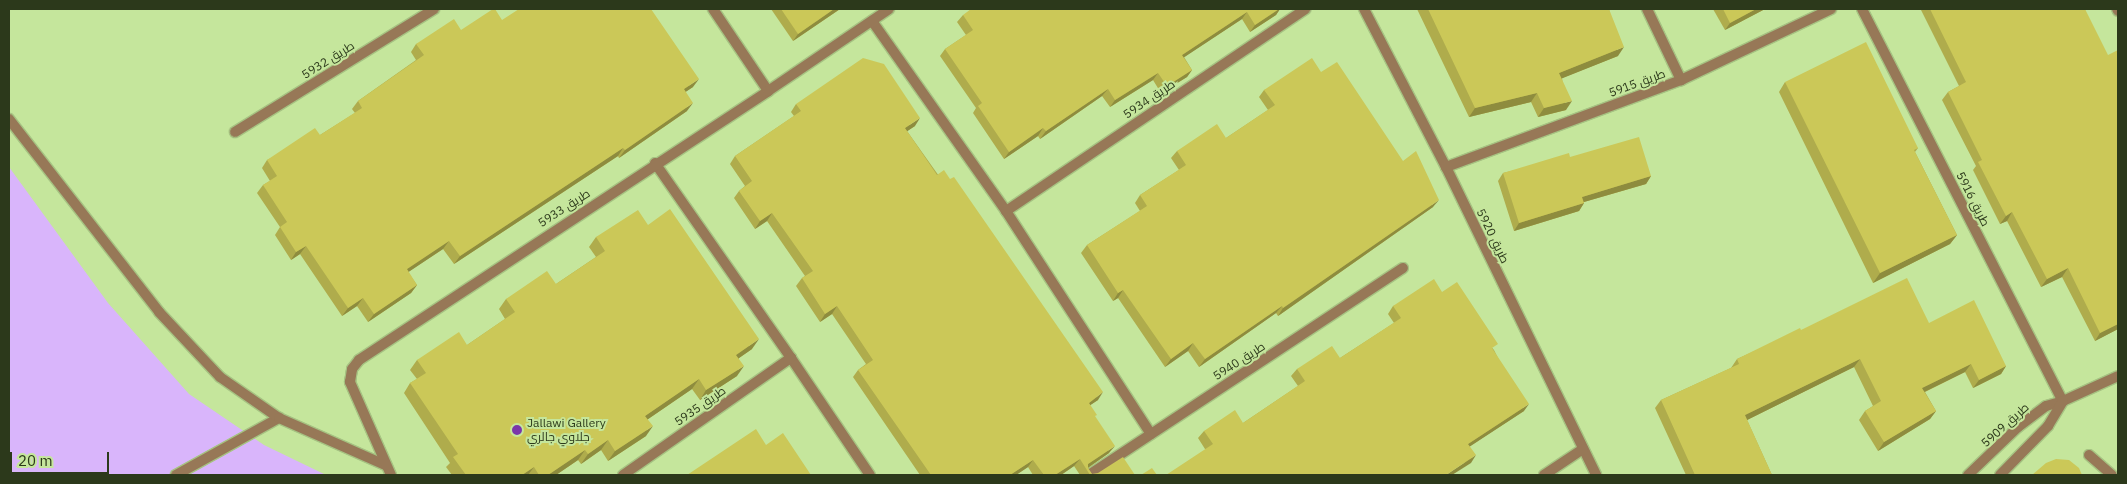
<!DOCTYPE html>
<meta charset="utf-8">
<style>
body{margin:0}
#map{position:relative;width:2127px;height:484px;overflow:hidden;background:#c5e69c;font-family:"IBM Plex Sans",Cairo,sans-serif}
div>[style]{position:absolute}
.green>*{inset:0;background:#d9b5fb}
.roads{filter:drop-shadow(1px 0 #a6c382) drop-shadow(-1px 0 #a6c382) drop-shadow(0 1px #a6c382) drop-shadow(0 -1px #a6c382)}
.service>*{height:10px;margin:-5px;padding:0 5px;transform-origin:5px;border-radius:5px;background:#977857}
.minor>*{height:10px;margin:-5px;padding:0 5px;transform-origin:5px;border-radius:5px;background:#977857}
.wall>*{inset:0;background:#afac4c}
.shaded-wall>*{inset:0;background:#8e8c3e}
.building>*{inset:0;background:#cbc858}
.dots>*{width:14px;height:14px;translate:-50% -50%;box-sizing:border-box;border:2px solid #c5e69c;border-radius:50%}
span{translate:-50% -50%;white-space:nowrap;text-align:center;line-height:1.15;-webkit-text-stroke:4px #c5e69c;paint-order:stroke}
.street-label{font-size:12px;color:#2c391b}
.poi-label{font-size:12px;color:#2c391b}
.left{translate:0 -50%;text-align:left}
.frame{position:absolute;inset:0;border:10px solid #2c391b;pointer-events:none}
.scale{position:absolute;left:10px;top:452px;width:99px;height:22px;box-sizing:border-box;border:2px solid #2c391b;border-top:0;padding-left:6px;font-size:15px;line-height:18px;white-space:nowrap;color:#2c391b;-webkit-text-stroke:4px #c5e69c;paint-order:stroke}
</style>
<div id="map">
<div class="green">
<div style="clip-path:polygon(9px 167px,108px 303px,189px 394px,264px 445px,326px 475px,9px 475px)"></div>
</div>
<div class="roads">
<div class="service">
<div style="left:2089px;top:455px;width:30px;rotate:41deg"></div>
<div style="left:176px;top:475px;width:118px;rotate:-29deg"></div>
</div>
<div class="minor">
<div style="left:713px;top:9px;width:99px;rotate:56.1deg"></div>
<div style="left:1364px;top:9px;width:178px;rotate:62.6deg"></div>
<div style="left:1446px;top:167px;width:343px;rotate:64deg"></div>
<div style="left:1647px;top:9px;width:79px;rotate:64.4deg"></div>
<div style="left:1862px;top:9px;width:441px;rotate:62.9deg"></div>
<div style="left:2117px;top:9px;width:2px;rotate:63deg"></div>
<div style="left:872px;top:21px;width:232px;rotate:54.8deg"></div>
<div style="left:1006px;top:211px;width:266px;rotate:57deg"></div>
<div style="left:9px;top:119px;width:244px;rotate:52.1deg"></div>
<div style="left:159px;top:312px;width:89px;rotate:46.8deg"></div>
<div style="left:220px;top:377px;width:72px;rotate:34.8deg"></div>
<div style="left:279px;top:418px;width:116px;rotate:23.9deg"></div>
<div style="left:235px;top:132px;width:234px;rotate:-31.7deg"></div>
<div style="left:655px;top:163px;width:238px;rotate:55.1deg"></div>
<div style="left:791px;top:358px;width:141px;rotate:56deg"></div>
<div style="left:1446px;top:167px;width:251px;rotate:-20.3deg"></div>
<div style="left:1681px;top:80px;width:166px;rotate:-25.3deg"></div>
<div style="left:1006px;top:211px;width:361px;rotate:-34deg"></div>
<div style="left:391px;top:475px;width:102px;rotate:-113.8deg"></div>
<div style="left:350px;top:382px;width:13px;rotate:-81deg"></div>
<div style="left:352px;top:369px;width:11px;rotate:-52deg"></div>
<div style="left:359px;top:360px;width:490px;rotate:-33.3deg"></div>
<div style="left:768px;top:91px;width:146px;rotate:-34.1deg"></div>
<div style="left:623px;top:475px;width:205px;rotate:-34.9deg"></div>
<div style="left:1089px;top:475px;width:376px;rotate:-33.4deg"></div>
<div style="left:1544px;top:475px;width:47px;rotate:-33.7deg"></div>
<div style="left:1968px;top:475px;width:69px;rotate:-43.8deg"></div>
<div style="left:2018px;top:427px;width:35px;rotate:-37deg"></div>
<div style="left:2046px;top:406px;width:18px;rotate:-16deg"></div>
<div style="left:2063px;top:401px;width:60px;rotate:-24.4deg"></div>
<div style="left:2000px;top:475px;width:69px;rotate:-45.6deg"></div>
<div style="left:2048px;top:426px;width:29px;rotate:-59deg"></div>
</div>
</div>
<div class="wall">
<div style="clip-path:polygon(771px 9px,840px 9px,793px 41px)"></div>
<div style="clip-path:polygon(1280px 9px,1276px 15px,1250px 32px,1242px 19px,1184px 57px,1192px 70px,1187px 77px,1161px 93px,1153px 80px,1110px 107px,1102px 96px,1040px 139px,1038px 136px,1004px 159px,973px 113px,976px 108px,940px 56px,945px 49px,966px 35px,957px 22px,963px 15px)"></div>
<div style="clip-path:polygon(1417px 9px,1609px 9px,1618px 56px,1562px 78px,1566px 110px,1538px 117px,1531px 102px,1469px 117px)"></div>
<div style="clip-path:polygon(1713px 9px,1765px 9px,1725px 30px)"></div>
<div style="clip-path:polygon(1922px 9px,2085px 9px,2118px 329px,2095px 341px,2062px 277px,2041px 287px,2007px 221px,2000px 224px,1973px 170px,1976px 166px,1942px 100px,1948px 92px,1959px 86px,1921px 10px)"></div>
<div style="clip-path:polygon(502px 20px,693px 87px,685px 92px,687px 111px,619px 158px,618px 156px,454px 264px,443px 249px,408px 272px,417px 285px,411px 293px,368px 322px,357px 306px,342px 316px,300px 254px,291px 260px,275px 235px,280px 227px,257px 193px,263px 185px,270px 181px,262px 168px,267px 160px,320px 135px,355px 113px,352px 109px,358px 101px,416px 60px,411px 52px,416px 44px)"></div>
<div style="clip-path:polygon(1321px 72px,1433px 207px,1278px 316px,1276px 313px,1199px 367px,1188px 351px,1165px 367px,1118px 298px,1113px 301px,1081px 253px,1087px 245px,1140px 211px,1135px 203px,1140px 195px,1179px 170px,1171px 158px,1177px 151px,1226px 138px,1268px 110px,1259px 97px,1264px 90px)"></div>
<div style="clip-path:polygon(1785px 82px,1918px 148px,1915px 152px,1957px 235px,1950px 244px,1873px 283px,1779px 92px)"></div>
<div style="clip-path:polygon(796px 104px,915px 126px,907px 131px,1098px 400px,1090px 405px,1109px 453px,1088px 468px,1092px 474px,1135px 475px,1080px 475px,1074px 466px,1061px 475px,1033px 475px,1028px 467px,1016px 475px,920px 475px,853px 377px,858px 370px,866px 364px,832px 314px,820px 322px,796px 286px,802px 278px,805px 276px,767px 221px,755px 229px,734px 198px,739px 191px,745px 186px,730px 164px,735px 156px,794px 116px,791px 112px)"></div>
<div style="clip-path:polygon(1570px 157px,1651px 176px,1646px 184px,1584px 202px,1584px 203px,1579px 211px,1514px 231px,1498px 181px,1503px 173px)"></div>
<div style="clip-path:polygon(648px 225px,752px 349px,739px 358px,737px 376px,700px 400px,692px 389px,648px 419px,646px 436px,608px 461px,601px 450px,581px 464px,578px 460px,556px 475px,452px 475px,446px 467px,450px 463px,404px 393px,410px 383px,417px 379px,410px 370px,417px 360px,467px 345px,505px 319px,499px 309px,506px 299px,556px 284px,596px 257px,589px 247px,596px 237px)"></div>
<div style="clip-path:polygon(1442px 292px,1494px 350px,1524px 411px,1470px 446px,1471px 463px,1205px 449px,1198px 438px,1204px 431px,1243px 423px,1298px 386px,1291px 376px,1297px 369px,1340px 358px,1394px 323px,1388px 314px,1393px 306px)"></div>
<div style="clip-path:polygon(1929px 323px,2006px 366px,2001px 374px,1973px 388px,1965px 372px,1925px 392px,1936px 411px,1930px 419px,1878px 451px,1859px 420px,1865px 411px,1873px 406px,1854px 367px,1747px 420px,1772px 475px,1686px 475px,1655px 408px,1661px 400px,1731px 368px,1737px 359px,1801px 330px)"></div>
</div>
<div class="shaded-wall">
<div style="clip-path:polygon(834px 9px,840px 9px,793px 41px,798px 34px)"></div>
<div style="clip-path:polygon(1279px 9px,1280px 9px,1276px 15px,1250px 32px,1255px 25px)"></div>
<div style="clip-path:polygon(1756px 9px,1765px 9px,1725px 30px,1730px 23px)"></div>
<div style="clip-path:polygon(1247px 12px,1242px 19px,1177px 62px,1182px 55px)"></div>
<div style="clip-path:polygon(1624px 47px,1618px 56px,1553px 82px,1559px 73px)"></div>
<div style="clip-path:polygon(1192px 70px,1187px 77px,1161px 93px,1167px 86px)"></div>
<div style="clip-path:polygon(1158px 73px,1153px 80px,1110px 107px,1115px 100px)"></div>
<div style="clip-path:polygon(699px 79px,693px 87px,678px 97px,684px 89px)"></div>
<div style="clip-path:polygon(1108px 89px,1102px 96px,1040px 139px,1046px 131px)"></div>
<div style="clip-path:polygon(1537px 93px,1531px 102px,1469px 117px,1475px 108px)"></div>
<div style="clip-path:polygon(1572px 101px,1566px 110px,1538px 117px,1544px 108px)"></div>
<div style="clip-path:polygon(693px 103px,687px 111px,619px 158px,625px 150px)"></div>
<div style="clip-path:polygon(920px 118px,915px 126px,900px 136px,905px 128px)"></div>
<div style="clip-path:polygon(1043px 128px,1038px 136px,1004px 159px,1009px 152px)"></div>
<div style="clip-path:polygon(623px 148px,618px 156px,454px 264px,460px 256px)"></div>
<div style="clip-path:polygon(1651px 176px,1646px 184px,1577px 204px,1582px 197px)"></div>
<div style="clip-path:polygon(1439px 200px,1433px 207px,1278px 316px,1283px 308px)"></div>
<div style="clip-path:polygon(1584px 203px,1579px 211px,1514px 231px,1519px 223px)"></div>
<div style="clip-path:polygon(2012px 212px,2007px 221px,2000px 224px,2006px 216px)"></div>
<div style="clip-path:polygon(772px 213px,767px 221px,755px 229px,760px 221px)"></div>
<div style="clip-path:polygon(1957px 235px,1950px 244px,1873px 283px,1880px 273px)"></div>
<div style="clip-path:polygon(449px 241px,443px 249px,401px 277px,407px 269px)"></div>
<div style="clip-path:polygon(306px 246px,300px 254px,291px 260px,296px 252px)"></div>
<div style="clip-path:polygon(2068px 268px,2062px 277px,2041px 287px,2047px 279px)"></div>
<div style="clip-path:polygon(417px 285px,411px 293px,368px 322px,374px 314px)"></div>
<div style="clip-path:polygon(1123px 290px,1118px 298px,1113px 301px,1118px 293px)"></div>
<div style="clip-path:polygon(363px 298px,357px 306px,342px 316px,348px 308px)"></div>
<div style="clip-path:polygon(837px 306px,832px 314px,820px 322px,825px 314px)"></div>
<div style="clip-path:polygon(1282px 306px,1276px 313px,1199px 367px,1205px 359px)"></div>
<div style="clip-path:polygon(2118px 324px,2118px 329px,2095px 341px,2100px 333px)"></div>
<div style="clip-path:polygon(759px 339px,752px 349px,729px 365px,736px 355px)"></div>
<div style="clip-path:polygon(1193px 343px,1188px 351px,1165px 367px,1171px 359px)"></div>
<div style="clip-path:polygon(1860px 359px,1854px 367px,1739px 424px,1745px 415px)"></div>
<div style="clip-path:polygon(1971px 364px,1965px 372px,1916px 396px,1922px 388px)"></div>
<div style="clip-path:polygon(744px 366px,737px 376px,700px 400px,706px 390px)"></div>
<div style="clip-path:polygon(2006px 366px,2001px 374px,1973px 388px,1979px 380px)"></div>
<div style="clip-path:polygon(699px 379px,692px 389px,638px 426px,645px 416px)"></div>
<div style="clip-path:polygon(1103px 392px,1098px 400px,1083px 410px,1089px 403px)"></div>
<div style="clip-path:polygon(1529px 404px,1524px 411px,1463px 451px,1468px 444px)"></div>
<div style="clip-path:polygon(1936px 411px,1930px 419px,1878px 451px,1884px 442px)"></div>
<div style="clip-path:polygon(653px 426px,646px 436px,608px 461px,615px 451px)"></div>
<div style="clip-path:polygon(608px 440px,601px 450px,581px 464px,588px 454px)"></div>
<div style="clip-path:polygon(1115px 446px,1109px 453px,1086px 469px,1088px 464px)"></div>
<div style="clip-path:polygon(585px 450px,578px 460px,556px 475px,548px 475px)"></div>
<div style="clip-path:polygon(1476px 455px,1471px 463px,1452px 475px,1446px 475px)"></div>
<div style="clip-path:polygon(1080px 459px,1074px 466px,1061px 475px,1055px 475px)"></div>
<div style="clip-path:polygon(1033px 460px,1028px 467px,1016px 475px,1010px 475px)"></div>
<div style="clip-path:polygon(534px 467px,528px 475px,522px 475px)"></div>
</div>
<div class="building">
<div style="clip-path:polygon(493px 9px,495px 9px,502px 20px,519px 9px,651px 9px,699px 79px,684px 89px,693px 103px,625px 150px,623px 148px,460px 256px,449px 241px,407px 269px,417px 285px,374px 314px,363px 298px,348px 308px,306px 246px,296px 252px,280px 227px,287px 222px,263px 185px,277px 176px,267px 160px,315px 128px,320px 135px,362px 108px,358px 101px,424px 55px,416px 44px,454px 19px,461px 30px)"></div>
<div style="clip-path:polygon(781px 9px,834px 9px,798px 34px)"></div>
<div style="clip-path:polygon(971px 9px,1279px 9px,1255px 25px,1247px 12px,1182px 55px,1192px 70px,1167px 86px,1158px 73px,1115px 100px,1108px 89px,1046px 131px,1043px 128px,1009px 152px,978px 106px,982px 103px,945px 49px,973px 30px,963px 15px)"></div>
<div style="clip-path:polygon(1428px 9px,1609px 9px,1624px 47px,1559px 73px,1572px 101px,1544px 108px,1537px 93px,1475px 108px)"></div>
<div style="clip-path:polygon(1723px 9px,1756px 9px,1730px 23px)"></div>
<div style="clip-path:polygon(1930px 9px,2085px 9px,2108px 55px,2118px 50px,2118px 324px,2100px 333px,2068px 268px,2047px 279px,2012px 212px,2006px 216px,1978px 162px,1982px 160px,1948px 92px,1966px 82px)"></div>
<div style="clip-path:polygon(1866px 42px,1918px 148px,1914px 150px,1957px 235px,1880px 273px,1785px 82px)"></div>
<div style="clip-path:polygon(863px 58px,884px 64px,920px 118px,905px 128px,937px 175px,944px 170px,950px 179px,954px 177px,1103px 392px,1089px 403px,1097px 415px,1095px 416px,1115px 446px,1088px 464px,1088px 468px,1092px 474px,1098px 473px,1123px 457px,1135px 475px,1090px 475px,1080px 459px,1055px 475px,1044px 475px,1033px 460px,1010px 475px,931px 475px,858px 370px,873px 360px,837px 306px,825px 314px,802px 278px,813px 271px,772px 213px,760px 221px,739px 191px,752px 181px,735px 156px,801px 111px,796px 104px)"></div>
<div style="clip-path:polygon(1312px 58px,1321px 72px,1337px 62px,1403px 161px,1416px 151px,1439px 200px,1283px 308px,1282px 306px,1205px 359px,1193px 343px,1171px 359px,1123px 290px,1118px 293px,1087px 245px,1147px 206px,1140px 195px,1186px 165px,1177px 151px,1217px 124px,1226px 138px,1275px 105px,1264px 90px)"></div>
<div style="clip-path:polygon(1639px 137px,1651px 176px,1582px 197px,1584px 203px,1519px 223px,1503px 173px,1569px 153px,1570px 157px)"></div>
<div style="clip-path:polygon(670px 209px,759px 339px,736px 355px,744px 366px,706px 390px,699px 379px,645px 416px,653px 426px,615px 451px,608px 440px,588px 454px,585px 450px,548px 475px,539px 475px,534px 467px,522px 475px,466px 475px,453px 457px,458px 454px,410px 383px,426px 373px,417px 360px,459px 332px,467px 345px,515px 312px,506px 299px,547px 271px,556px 284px,605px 251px,596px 237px,638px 210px,648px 225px)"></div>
<div style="clip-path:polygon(1907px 278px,1929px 323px,1974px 300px,2006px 366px,1979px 380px,1971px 364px,1922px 388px,1936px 411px,1884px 442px,1865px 411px,1881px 401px,1860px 359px,1745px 415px,1772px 475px,1695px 475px,1661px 400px,1739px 364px,1737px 359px,1800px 328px,1801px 330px)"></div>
<div style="clip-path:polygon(1434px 279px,1442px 292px,1457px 282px,1498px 344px,1492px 348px,1529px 404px,1468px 444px,1476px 455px,1446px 475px,1166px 475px,1213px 444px,1204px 431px,1235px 410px,1243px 423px,1305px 381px,1297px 369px,1332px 346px,1340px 358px,1401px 318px,1393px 306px)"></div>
<div style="clip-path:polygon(756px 429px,766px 445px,783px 433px,811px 475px,687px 475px)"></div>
<div style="clip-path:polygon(2056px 459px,2069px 460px,2079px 468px,2082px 475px,2032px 475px,2046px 463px)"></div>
<div style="clip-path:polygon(1152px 468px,1157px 475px,1141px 475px)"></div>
</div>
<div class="dots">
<div style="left:517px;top:430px;background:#7a36aa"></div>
</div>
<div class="street-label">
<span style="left:328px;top:60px;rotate:-32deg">طريق 5932</span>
<span style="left:1637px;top:83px;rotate:-20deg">طريق 5915</span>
<span style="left:1149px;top:99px;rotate:-34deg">طريق 5934</span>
<span style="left:1973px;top:199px;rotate:63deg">طريق 5916</span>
<span style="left:564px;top:208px;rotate:-33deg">طريق 5933</span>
<span style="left:1493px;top:236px;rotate:64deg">طريق 5920</span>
<span style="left:1239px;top:361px;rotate:-33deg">طريق 5940</span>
<span style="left:700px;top:406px;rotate:-35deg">طريق 5935</span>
<span style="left:2005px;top:425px;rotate:-42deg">طريق 5909</span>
</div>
<div class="poi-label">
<span class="left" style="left:527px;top:430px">Jallawi Gallery<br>جلاوي جالري</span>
</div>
<div class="frame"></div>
<div class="scale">20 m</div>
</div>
